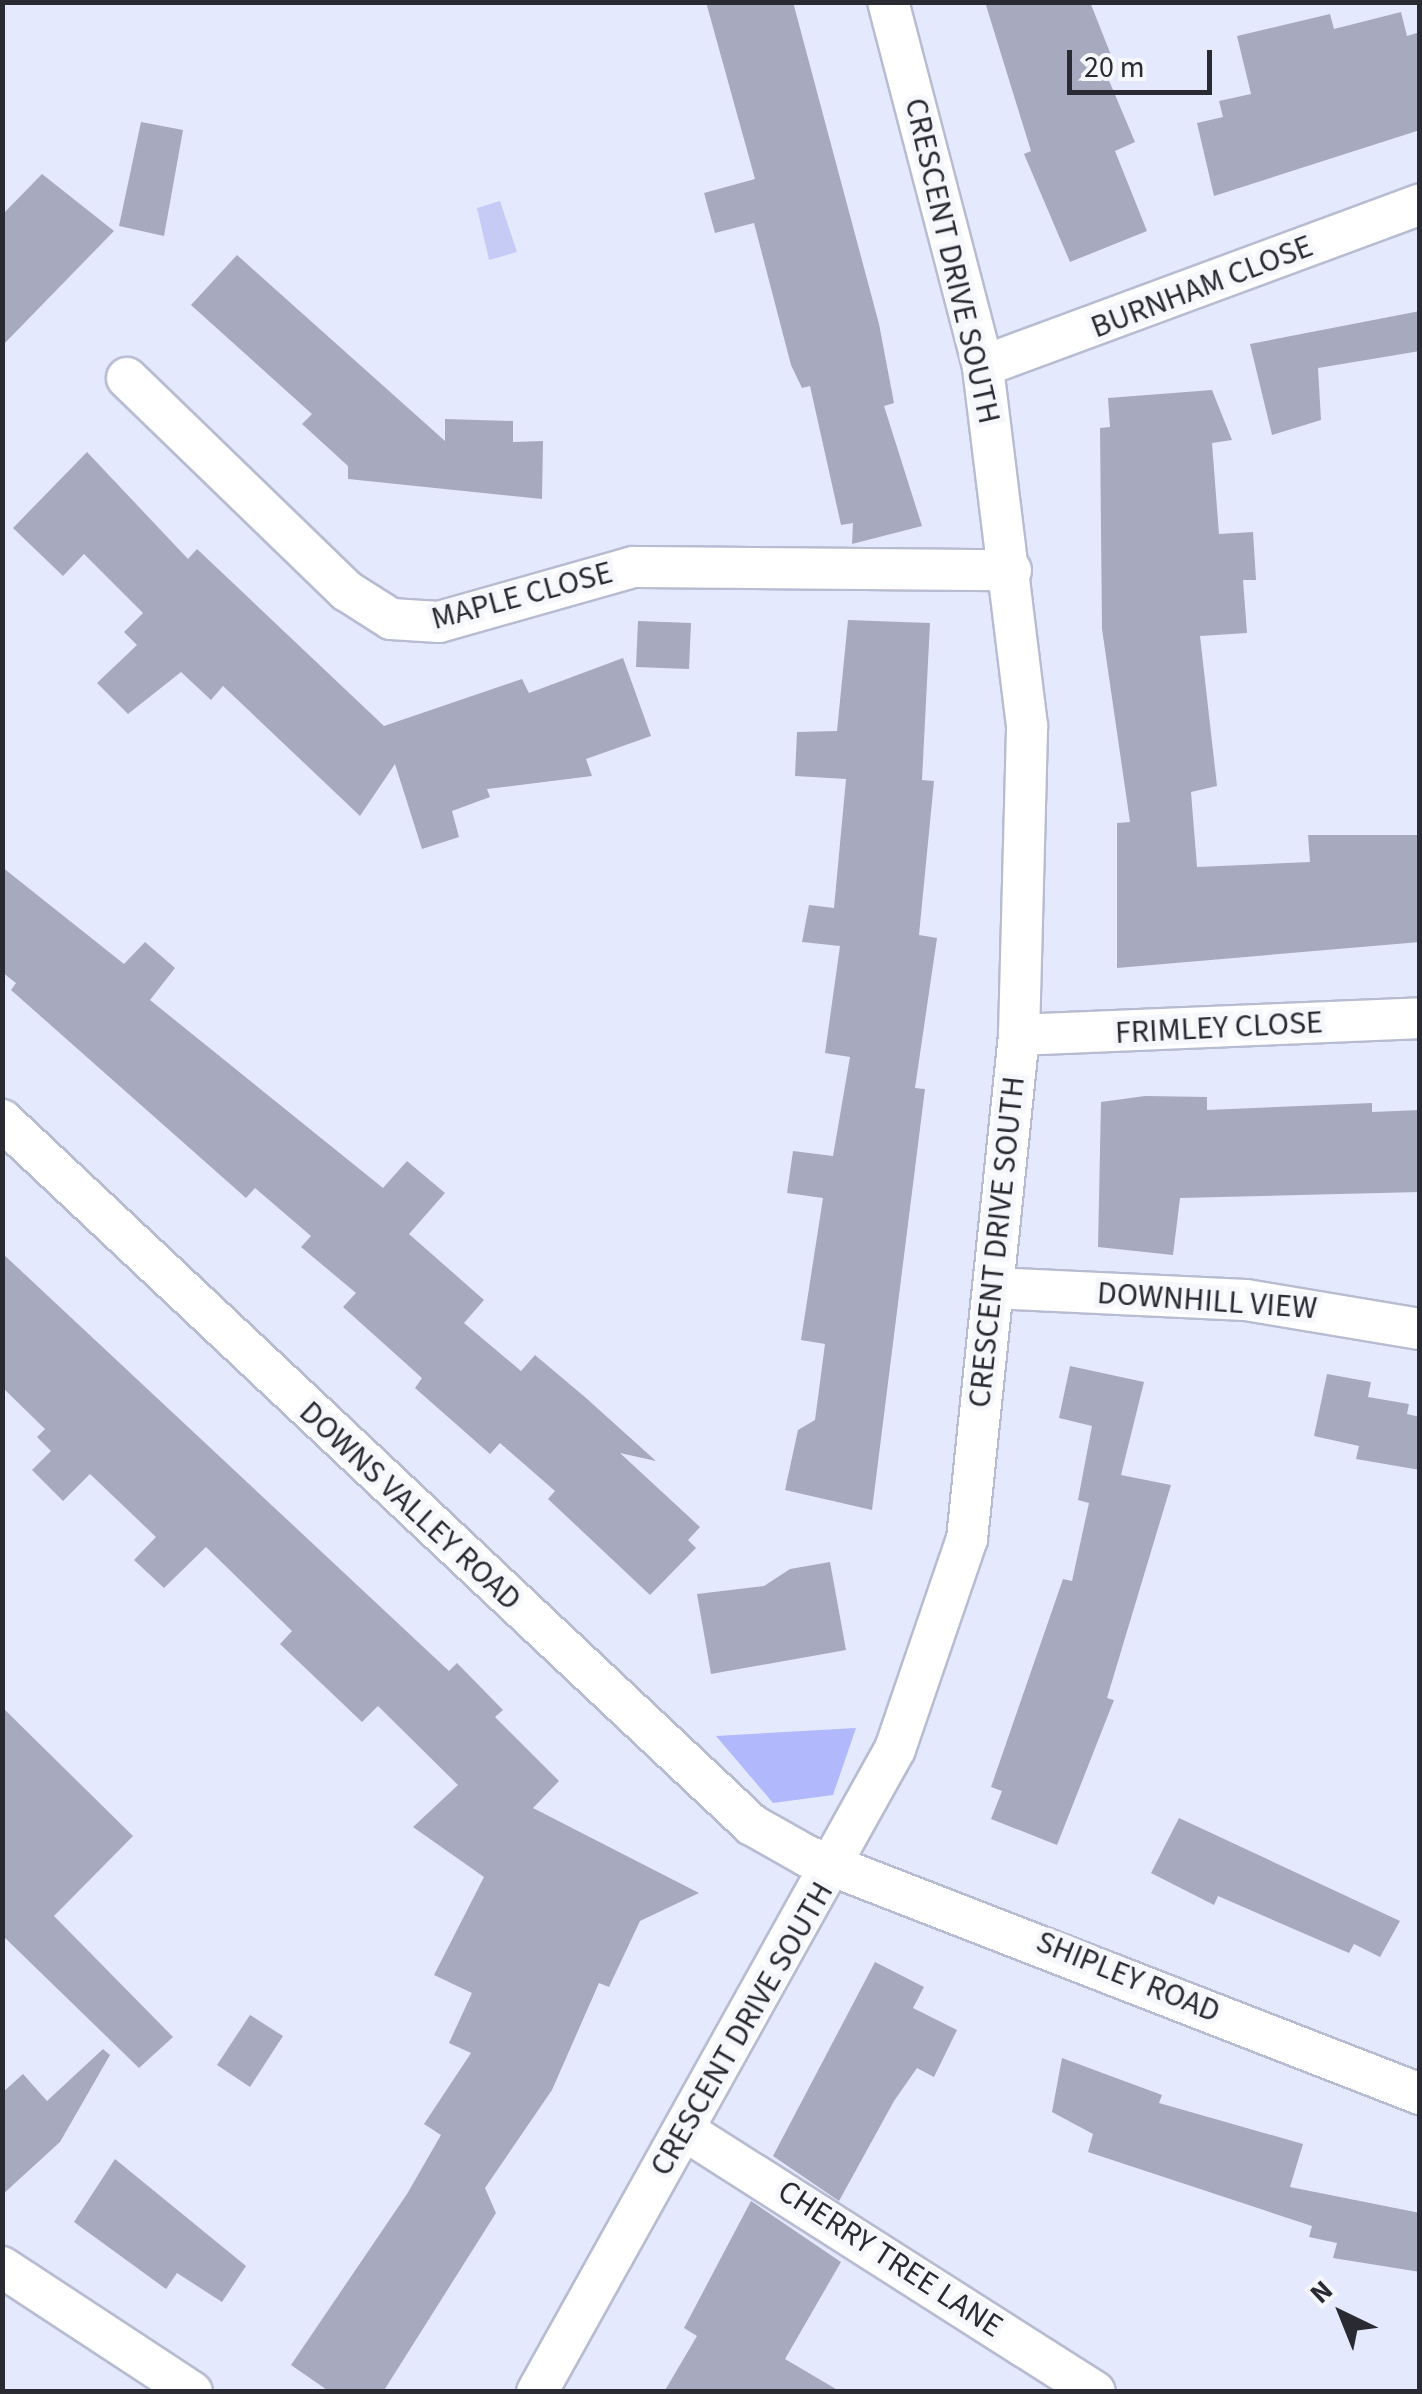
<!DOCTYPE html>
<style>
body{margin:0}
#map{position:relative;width:1422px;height:2394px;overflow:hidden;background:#e5e9fe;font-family:"Source Sans 3",sans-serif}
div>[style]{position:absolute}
.green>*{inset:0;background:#b1b9fc}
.water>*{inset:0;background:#c5cbf4}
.building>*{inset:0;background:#a7aabf}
.roads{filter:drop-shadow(2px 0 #b8bcd0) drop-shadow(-2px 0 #b8bcd0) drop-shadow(0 2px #b8bcd0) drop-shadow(0 -2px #b8bcd0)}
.minor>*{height:40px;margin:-20px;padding:0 20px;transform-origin:20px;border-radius:20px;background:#fff}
span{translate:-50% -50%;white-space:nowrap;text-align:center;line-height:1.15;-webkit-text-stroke:10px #f6f7fb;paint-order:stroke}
.street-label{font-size:32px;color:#292a32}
.frame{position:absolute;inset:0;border:5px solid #292a32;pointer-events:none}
.north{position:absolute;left:1292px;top:2264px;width:100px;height:100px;-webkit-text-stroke:8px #f6f7fb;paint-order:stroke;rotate:317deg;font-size:28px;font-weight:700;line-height:40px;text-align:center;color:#292a32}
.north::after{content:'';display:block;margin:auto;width:35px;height:45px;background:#292a32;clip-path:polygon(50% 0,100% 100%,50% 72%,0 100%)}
.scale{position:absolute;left:1067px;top:50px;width:145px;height:45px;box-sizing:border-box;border:5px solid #292a32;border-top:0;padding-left:12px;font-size:30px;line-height:35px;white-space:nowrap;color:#292a32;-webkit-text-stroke:8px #f6f7fb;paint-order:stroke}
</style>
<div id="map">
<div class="green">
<div style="clip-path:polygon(856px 1728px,833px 1795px,773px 1803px,716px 1736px)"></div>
</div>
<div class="water">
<div style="clip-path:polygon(500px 201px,517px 252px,489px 260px,477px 208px)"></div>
</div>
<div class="building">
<div style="clip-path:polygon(706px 2px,793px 2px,879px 324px,894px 403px,884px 406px,922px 526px,852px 544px,853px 523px,841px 525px,810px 386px,802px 388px,791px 365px,754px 223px,715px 233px,704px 193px,755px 179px)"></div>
<div style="clip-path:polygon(985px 2px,1090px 2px,1113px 60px,1102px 64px,1135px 142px,1115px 151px,1147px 231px,1070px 262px,1024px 154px,1031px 151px)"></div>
<div style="clip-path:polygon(1401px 12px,1407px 36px,1420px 32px,1420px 130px,1214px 196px,1197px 123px,1223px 117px,1219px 101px,1251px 94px,1237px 36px,1330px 14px,1334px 29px)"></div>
<div style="clip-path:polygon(141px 122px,183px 130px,164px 236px,119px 226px)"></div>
<div style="clip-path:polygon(42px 174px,114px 231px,2px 346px,2px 215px)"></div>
<div style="clip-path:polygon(237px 255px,445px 441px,445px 419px,513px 421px,513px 442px,543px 441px,542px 499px,348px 479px,348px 466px,302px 424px,312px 414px,191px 305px)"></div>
<div style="clip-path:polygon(1420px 311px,1420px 351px,1318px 368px,1321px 420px,1272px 435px,1250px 344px)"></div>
<div style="clip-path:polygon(1212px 390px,1232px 440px,1212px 443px,1219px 534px,1253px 532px,1256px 580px,1243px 580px,1247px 633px,1200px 636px,1217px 786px,1191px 792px,1197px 867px,1310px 862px,1308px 835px,1420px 835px,1420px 942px,1117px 968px,1117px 823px,1130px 822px,1102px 629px,1100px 428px,1110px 427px,1108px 398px)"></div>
<div style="clip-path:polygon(87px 452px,188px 559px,197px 549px,384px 726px,522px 679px,529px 693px,623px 658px,651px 736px,586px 759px,592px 776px,487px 789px,490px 797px,452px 811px,459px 837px,422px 849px,395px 764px,360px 816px,223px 686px,211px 700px,181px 672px,128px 714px,97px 683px,137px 645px,124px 632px,143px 613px,84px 554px,63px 576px,13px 528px)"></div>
<div style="clip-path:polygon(848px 620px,930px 623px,922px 780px,934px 781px,919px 935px,937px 938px,915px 1088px,925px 1089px,872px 1510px,785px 1490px,798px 1430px,815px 1420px,825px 1344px,801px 1340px,823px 1198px,787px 1193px,793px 1151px,833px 1156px,850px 1057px,825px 1053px,840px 946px,802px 942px,809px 905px,834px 908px,846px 779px,795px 776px,797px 732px,837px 731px)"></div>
<div style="clip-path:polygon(638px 621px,691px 623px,689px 669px,636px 667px)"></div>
<div style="clip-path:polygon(2px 867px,124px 964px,145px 942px,175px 968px,150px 1000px,383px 1188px,407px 1161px,445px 1193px,409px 1234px,484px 1300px,464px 1323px,521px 1371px,535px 1355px,586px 1398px,656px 1461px,620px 1453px,700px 1527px,688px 1540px,696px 1548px,650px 1595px,548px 1499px,555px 1491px,500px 1443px,490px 1454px,415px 1388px,422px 1378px,343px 1307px,356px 1293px,301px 1247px,311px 1236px,255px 1188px,246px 1198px,11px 990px,16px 983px,2px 972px)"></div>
<div style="clip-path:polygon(1145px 1096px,1207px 1097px,1207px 1110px,1372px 1103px,1372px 1112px,1420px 1110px,1420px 1192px,1180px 1198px,1173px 1255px,1098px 1247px,1101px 1102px)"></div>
<div style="clip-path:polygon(2px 1253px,449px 1671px,457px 1663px,503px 1710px,495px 1717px,559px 1781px,533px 1808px,699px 1893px,640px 1921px,609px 1987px,599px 1983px,552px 2090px,485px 2188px,496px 2213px,383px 2392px,330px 2392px,291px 2365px,407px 2194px,441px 2135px,424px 2124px,471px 2053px,449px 2043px,472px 1993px,434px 1975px,484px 1877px,413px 1827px,458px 1785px,378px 1706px,362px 1722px,280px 1644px,292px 1631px,206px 1547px,164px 1588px,134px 1560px,156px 1537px,90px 1474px,63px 1501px,32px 1470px,51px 1451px,37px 1437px,45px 1429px,2px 1387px)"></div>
<div style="clip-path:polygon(1070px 1366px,1144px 1382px,1121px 1475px,1171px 1485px,1107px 1698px,1114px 1700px,1057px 1845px,991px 1819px,1002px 1791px,991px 1787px,1063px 1579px,1072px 1581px,1089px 1503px,1078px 1500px,1092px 1426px,1059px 1418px)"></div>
<div style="clip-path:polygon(1327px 1374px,1371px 1382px,1368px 1397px,1409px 1404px,1407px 1414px,1420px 1417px,1420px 1470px,1356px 1459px,1359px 1446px,1314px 1436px)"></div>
<div style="clip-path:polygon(830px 1562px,846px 1650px,711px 1674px,697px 1594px,764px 1586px,790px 1569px)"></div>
<div style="clip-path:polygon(2px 1707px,133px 1836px,54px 1916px,173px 2037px,139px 2068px,2px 1935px)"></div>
<div style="clip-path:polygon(1179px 1818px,1400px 1921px,1380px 1957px,1354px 1944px,1349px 1953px,1218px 1896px,1214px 1905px,1151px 1873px)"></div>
<div style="clip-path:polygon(875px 1962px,924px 1987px,913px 2008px,957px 2030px,934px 2077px,917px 2068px,894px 2101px,839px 2201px,773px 2156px)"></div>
<div style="clip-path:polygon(250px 2015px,283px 2036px,250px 2087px,217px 2065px)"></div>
<div style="clip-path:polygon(103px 2049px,110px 2055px,60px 2142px,2px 2195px,2px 2093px,23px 2074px,47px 2101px)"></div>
<div style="clip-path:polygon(1062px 2058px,1162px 2095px,1159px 2103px,1303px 2144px,1290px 2187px,1420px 2213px,1420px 2272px,1333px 2258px,1337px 2243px,1309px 2237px,1312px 2226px,1088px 2152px,1093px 2134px,1052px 2112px)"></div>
<div style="clip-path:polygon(115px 2159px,246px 2266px,222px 2302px,177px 2273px,166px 2289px,74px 2222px)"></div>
<div style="clip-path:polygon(751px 2201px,841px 2262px,785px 2359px,841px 2392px,664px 2392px,697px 2336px,684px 2328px)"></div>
</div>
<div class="roads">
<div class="minor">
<div style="left:983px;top:366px;width:466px;rotate:-20.3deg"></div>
<div style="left:127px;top:378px;width:306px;rotate:44.1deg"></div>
<div style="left:347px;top:591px;width:52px;rotate:32.5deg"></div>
<div style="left:391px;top:619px;width:48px;rotate:3.6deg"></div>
<div style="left:439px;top:622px;width:202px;rotate:-15.8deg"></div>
<div style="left:633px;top:567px;width:378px;rotate:0.5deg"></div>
<div style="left:1019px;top:1035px;width:401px;rotate:-2.4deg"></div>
<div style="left:2px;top:1120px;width:1029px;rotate:43.23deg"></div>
<div style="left:752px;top:1825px;width:63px;rotate:29.4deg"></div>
<div style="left:807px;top:1856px;width:658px;rotate:21.22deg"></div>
<div style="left:993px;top:1288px;width:253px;rotate:2.7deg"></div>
<div style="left:1246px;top:1300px;width:176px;rotate:9.5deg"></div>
<div style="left:684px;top:2130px;width:487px;rotate:32.5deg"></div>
<div style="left:2px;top:2267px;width:227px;rotate:33.3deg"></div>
<div style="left:537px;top:2392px;width:736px;rotate:-60.89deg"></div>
<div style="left:895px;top:1749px;width:222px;rotate:-71.1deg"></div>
<div style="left:967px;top:1539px;width:507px;rotate:-84.11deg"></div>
<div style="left:1019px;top:1035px;width:309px;rotate:-88.5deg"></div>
<div style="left:1027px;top:726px;width:363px;rotate:-97deg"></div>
<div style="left:983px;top:366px;width:376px;rotate:-104.6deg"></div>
</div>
</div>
<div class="street-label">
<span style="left:952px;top:261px;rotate:77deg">CRESCENT DRIVE SOUTH</span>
<span style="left:1202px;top:287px;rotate:-21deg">BURNHAM CLOSE</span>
<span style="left:522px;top:596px;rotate:-15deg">MAPLE CLOSE</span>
<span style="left:1219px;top:1028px;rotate:-3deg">FRIMLEY CLOSE</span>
<span style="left:997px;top:1242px;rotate:-84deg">CRESCENT DRIVE SOUTH</span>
<span style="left:1207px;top:1301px;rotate:4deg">DOWNHILL VIEW</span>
<span style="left:410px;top:1506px;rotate:43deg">DOWNS VALLEY ROAD</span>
<span style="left:1128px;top:1977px;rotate:22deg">SHIPLEY ROAD</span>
<span style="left:742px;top:2029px;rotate:-60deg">CRESCENT DRIVE SOUTH</span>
<span style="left:890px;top:2259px;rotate:33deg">CHERRY TREE LANE</span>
</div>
<div class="frame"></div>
<div class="north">N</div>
<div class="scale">20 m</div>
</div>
